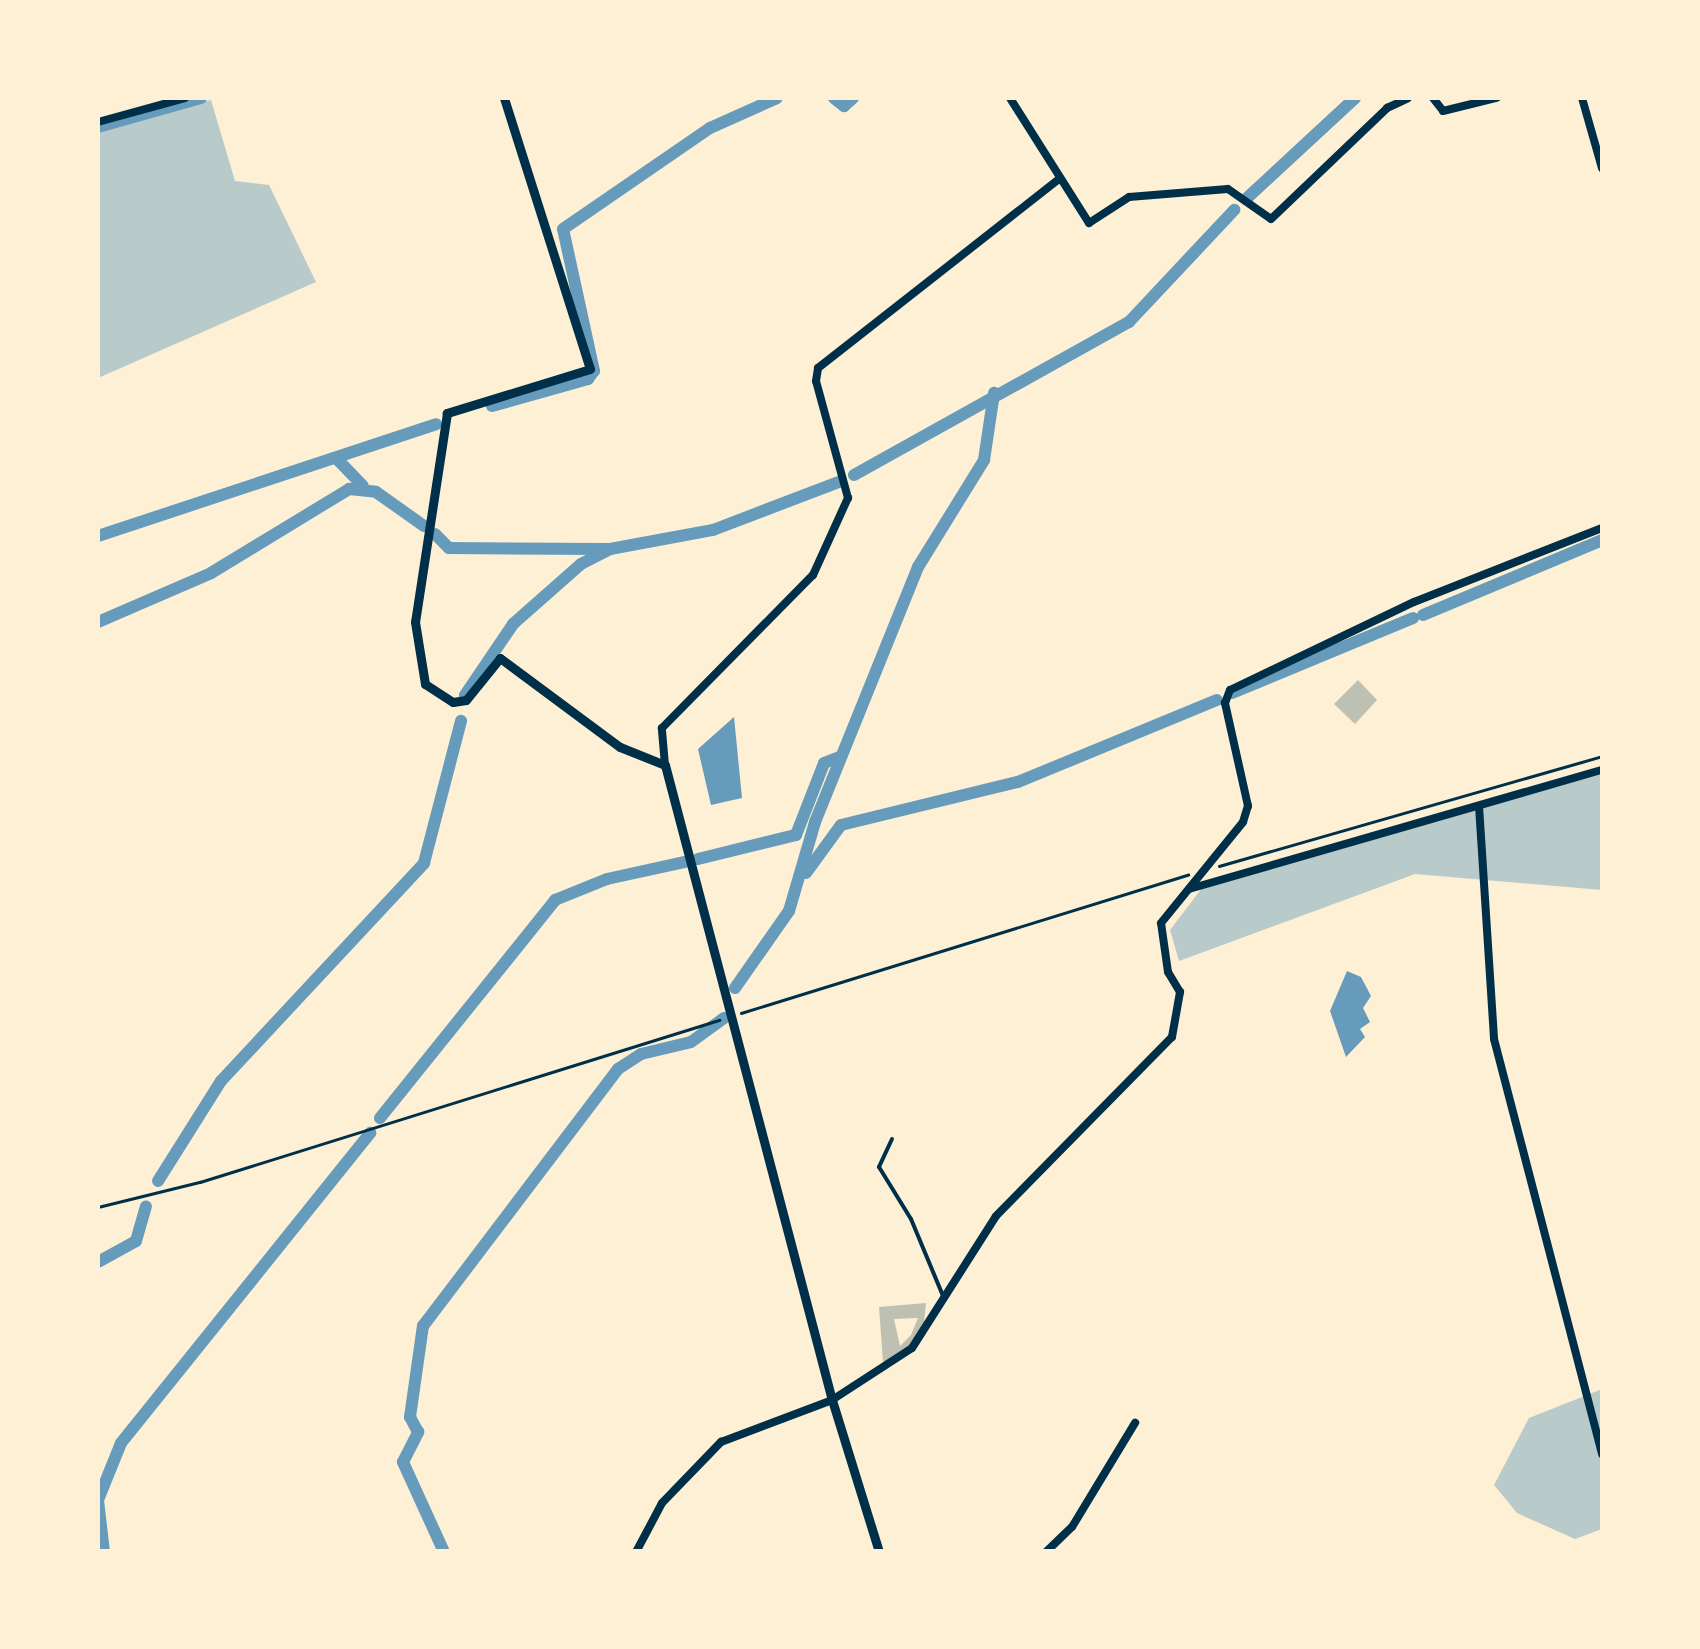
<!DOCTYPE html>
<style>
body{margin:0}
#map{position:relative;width:1700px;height:1649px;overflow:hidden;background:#fdf0d5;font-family:"Fira Sans",sans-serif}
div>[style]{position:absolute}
.green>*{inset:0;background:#b9caca}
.water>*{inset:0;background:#669bbc}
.canal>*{height:12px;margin:-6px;padding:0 6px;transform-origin:6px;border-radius:6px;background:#669bbc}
.building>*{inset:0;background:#bec0b2}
.path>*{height:2.5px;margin:-1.25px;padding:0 1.25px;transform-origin:1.25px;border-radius:1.25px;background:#003049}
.service>*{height:4px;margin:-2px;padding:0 2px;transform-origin:2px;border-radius:2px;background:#003049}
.minor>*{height:8px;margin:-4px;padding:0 4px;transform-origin:4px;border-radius:4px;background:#003049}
.tertiary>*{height:9px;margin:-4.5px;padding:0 4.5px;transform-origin:4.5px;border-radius:4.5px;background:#003049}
span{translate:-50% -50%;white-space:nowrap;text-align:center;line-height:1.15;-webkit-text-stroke:8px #fdf0d5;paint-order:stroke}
.frame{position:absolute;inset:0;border:100px solid #fdf0d5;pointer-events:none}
</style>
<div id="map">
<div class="green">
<div style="clip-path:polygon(211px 100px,235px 181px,269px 185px,316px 282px,98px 378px,98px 131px)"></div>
<div style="clip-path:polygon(1602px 774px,1602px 890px,1415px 874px,1179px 961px,1170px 930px,1205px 884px)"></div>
<div style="clip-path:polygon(1602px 1389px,1602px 1529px,1575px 1539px,1517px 1513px,1494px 1485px,1529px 1418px)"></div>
</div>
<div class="water">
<div style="clip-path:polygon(734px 717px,742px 798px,711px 805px,698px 749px)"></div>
<div style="clip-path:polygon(1347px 971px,1361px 977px,1371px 996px,1363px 1008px,1370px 1022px,1360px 1029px,1365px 1037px,1346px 1057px,1330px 1011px)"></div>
</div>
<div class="canal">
<div style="left:834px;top:98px;width:13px;rotate:39deg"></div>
<div style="left:844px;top:106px;width:12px;rotate:-42deg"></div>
<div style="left:98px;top:127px;width:107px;rotate:-15.7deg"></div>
<div style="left:1246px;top:199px;width:149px;rotate:-42.8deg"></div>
<div style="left:492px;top:406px;width:100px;rotate:-15.7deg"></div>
<div style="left:588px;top:379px;width:10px;rotate:-53deg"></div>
<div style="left:594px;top:371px;width:145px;rotate:-102.3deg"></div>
<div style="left:563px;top:229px;width:178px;rotate:-34.5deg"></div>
<div style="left:710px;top:128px;width:73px;rotate:-24.1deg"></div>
<div style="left:337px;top:459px;width:37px;rotate:46deg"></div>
<div style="left:854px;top:475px;width:315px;rotate:-29.1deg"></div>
<div style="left:1129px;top:322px;width:154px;rotate:-46.8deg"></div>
<div style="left:435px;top:534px;width:20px;rotate:45deg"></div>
<div style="left:449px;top:548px;width:158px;rotate:0.4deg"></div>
<div style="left:98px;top:536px;width:356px;rotate:-18.3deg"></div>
<div style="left:1423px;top:615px;width:194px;rotate:-22.7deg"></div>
<div style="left:98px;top:622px;width:123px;rotate:-23.4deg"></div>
<div style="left:211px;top:573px;width:162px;rotate:-31.3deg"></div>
<div style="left:349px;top:489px;width:27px;rotate:6deg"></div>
<div style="left:376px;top:492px;width:59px;rotate:35.3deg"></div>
<div style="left:1232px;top:693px;width:196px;rotate:-22.5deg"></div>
<div style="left:465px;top:695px;width:86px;rotate:-55.9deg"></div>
<div style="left:513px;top:624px;width:91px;rotate:-41.4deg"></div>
<div style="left:581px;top:564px;width:33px;rotate:-27deg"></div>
<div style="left:610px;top:549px;width:105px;rotate:-10.5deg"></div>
<div style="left:713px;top:530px;width:135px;rotate:-20.9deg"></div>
<div style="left:698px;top:859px;width:101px;rotate:-13.8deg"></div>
<div style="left:796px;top:835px;width:77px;rotate:-68.7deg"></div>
<div style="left:824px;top:763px;width:17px;rotate:-21deg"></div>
<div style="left:806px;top:873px;width:59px;rotate:-53.9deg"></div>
<div style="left:841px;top:825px;width:182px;rotate:-13.7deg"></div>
<div style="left:1018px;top:782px;width:215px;rotate:-22.4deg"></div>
<div style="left:735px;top:988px;width:94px;rotate:-55deg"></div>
<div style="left:789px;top:911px;width:93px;rotate:-73.7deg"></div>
<div style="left:815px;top:822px;width:275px;rotate:-68deg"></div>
<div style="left:918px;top:567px;width:126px;rotate:-58.3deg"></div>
<div style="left:984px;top:460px;width:68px;rotate:-81.5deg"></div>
<div style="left:380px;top:1118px;width:280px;rotate:-51.2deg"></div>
<div style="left:555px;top:900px;width:56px;rotate:-22deg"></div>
<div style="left:607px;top:879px;width:80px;rotate:-12.3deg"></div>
<div style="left:158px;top:1181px;width:118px;rotate:-57.8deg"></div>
<div style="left:221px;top:1081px;width:298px;rotate:-47deg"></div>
<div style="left:424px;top:863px;width:147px;rotate:-75.4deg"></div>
<div style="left:98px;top:1262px;width:43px;rotate:-28.9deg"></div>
<div style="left:136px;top:1241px;width:36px;rotate:-74deg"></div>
<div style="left:104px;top:1552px;width:52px;rotate:-96.6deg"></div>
<div style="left:98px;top:1500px;width:61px;rotate:-68deg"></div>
<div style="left:121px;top:1443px;width:398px;rotate:-51.2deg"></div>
<div style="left:444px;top:1552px;width:99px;rotate:-114.5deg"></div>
<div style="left:403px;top:1462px;width:34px;rotate:-63deg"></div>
<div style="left:418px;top:1432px;width:17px;rotate:-118deg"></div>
<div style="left:410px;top:1417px;width:92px;rotate:-81.9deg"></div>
<div style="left:423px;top:1326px;width:323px;rotate:-52.8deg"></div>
<div style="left:618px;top:1069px;width:27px;rotate:-33deg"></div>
<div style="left:641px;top:1054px;width:51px;rotate:-13.5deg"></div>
<div style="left:691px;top:1042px;width:41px;rotate:-36deg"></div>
</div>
<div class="building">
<div style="clip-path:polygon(1358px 680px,1377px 700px,1355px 724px,1334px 704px)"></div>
<div style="clip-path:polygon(evenodd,926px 1303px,924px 1323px,906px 1351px,883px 1362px,879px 1307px,926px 1303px,918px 1318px,911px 1335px,900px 1346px,894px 1319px,918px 1318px)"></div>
</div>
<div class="path">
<div style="left:1219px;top:866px;width:398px;rotate:-16deg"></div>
<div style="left:741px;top:1013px;width:468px;rotate:-17.2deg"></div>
<div style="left:98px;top:1207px;width:105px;rotate:-13.8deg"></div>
<div style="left:200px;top:1182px;width:544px;rotate:-17.34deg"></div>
</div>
<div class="service">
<div style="left:892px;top:1139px;width:31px;rotate:115deg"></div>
<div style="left:879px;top:1167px;width:61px;rotate:58.4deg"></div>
<div style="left:911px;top:1219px;width:83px;rotate:67.4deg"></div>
</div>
<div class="minor">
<div style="left:1010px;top:98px;width:148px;rotate:57.7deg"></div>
<div style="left:1089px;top:223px;width:48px;rotate:-33deg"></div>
<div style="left:1129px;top:197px;width:99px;rotate:-4.6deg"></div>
<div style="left:1228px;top:189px;width:52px;rotate:34.9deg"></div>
<div style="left:1271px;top:219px;width:161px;rotate:-43.7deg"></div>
<div style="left:1387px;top:108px;width:23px;rotate:-25deg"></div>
<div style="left:1433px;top:98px;width:16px;rotate:52deg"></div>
<div style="left:1443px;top:111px;width:55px;rotate:-13.8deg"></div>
<div style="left:1582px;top:98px;width:73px;rotate:74.1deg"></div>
<div style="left:98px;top:122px;width:90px;rotate:-15.4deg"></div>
<div style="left:665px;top:765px;width:37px;rotate:-95deg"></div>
<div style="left:662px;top:728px;width:215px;rotate:-45.4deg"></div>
<div style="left:813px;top:575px;width:85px;rotate:-65.6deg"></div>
<div style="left:848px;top:498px;width:121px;rotate:-105.3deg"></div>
<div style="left:816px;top:381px;width:13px;rotate:-81deg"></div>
<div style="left:818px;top:368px;width:306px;rotate:-38.1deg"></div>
<div style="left:1479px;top:806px;width:233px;rotate:86.3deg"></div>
<div style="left:1494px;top:1039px;width:429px;rotate:75.4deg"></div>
<div style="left:1189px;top:889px;width:430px;rotate:-16.1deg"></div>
<div style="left:636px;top:1552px;width:55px;rotate:-62deg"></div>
<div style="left:662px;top:1503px;width:85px;rotate:-46deg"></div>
<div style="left:721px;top:1442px;width:119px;rotate:-20.7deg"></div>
<div style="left:832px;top:1400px;width:95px;rotate:-33deg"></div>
<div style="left:912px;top:1348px;width:156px;rotate:-57.5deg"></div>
<div style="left:996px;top:1216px;width:251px;rotate:-45.5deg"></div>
<div style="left:1172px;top:1037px;width:46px;rotate:-79.9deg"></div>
<div style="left:1180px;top:992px;width:23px;rotate:-121deg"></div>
<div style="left:1168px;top:972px;width:49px;rotate:-98.1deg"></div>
<div style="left:1161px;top:923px;width:130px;rotate:-50.9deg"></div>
<div style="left:1243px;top:822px;width:17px;rotate:-73deg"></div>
<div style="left:1248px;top:806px;width:106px;rotate:-102.6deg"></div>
<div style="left:1225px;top:703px;width:14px;rotate:-69deg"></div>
<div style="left:1230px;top:690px;width:204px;rotate:-25.6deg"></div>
<div style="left:1414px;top:602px;width:202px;rotate:-21.5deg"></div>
<div style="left:1046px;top:1552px;width:36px;rotate:-44deg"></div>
<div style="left:1072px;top:1527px;width:122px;rotate:-58.8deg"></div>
</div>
<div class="tertiary">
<div style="left:504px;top:98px;width:284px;rotate:72.4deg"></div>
<div style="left:590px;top:369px;width:150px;rotate:162.9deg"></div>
<div style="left:447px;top:413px;width:211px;rotate:98.7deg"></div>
<div style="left:415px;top:622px;width:63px;rotate:80.8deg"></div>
<div style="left:425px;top:684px;width:33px;rotate:33deg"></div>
<div style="left:453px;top:702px;width:13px;rotate:-9deg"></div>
<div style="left:466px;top:700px;width:54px;rotate:-51deg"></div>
<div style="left:500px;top:658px;width:149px;rotate:36.6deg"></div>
<div style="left:620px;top:747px;width:48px;rotate:21.8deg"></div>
<div style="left:665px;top:765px;width:657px;rotate:75.27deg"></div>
<div style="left:832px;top:1400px;width:159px;rotate:72.8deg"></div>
</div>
<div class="frame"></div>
</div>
